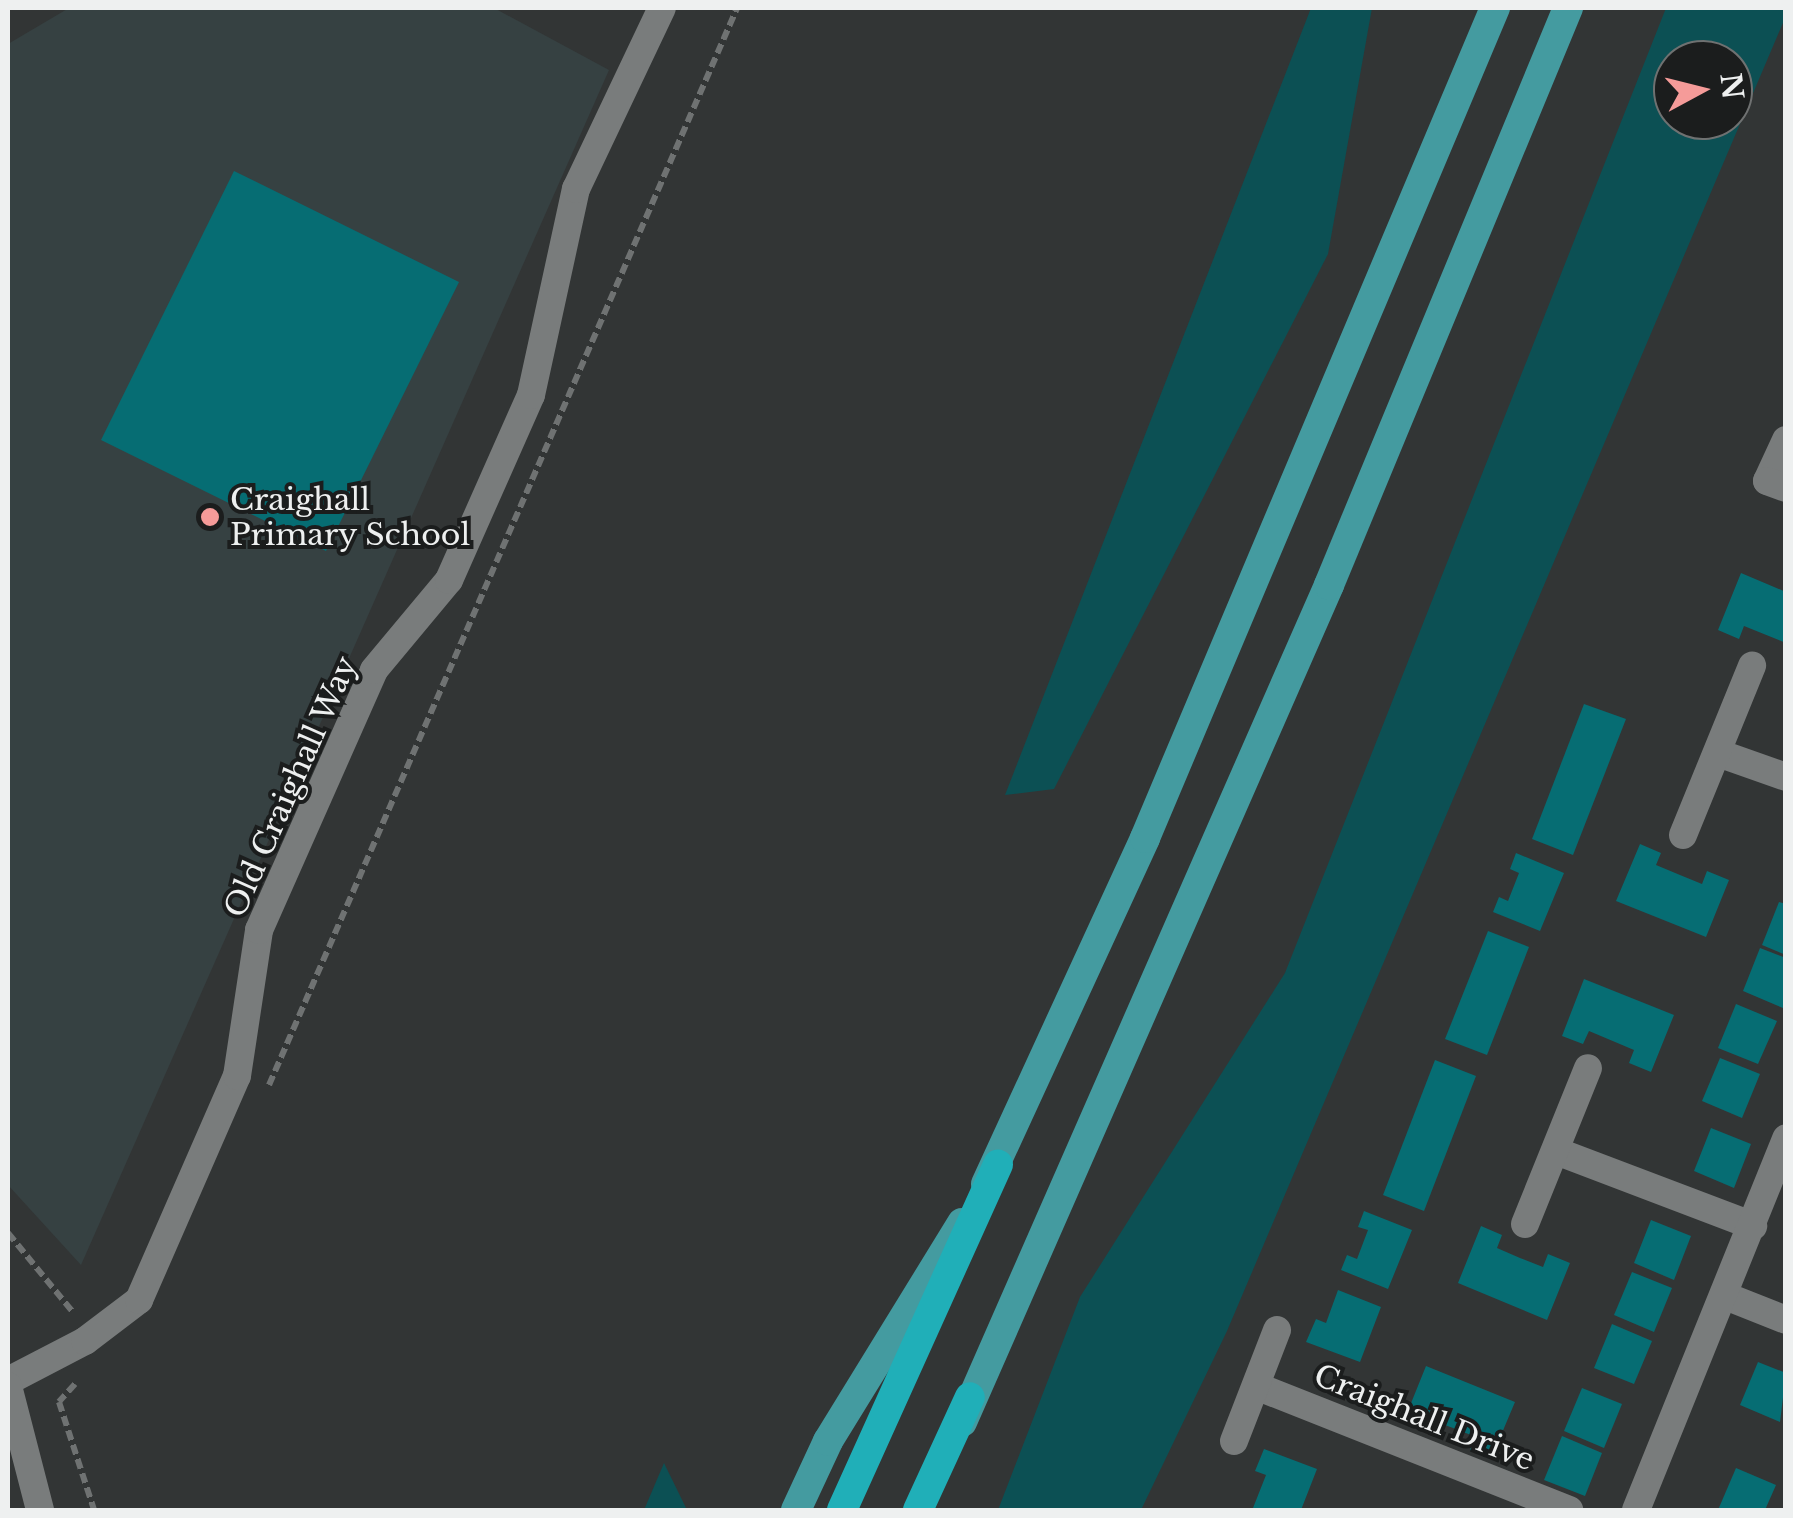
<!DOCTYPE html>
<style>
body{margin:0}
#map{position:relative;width:1793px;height:1518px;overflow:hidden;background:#323535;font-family:"Libre Baskerville",serif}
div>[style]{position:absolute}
.built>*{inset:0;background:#364142}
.green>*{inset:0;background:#0c5054}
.building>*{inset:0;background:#066d73}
.path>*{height:6px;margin-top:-3px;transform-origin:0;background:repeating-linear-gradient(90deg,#6f7272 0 10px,transparent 0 15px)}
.street>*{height:28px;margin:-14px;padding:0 14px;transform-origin:14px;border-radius:14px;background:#797c7c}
.primary>*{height:30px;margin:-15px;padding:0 15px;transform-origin:15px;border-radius:15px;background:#449ba0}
.highway>*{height:30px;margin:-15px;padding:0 15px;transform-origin:15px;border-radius:15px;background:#20afb8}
.dots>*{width:28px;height:28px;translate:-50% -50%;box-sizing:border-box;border:5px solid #1b1d1d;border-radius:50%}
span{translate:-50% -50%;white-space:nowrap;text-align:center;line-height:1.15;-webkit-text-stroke:8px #1b1d1d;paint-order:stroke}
.poi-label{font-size:30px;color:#eef0f0}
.left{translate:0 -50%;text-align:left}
.street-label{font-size:30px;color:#eef0f0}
.frame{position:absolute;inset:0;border:10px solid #eef0f0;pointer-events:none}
.north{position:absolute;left:1653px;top:40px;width:100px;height:100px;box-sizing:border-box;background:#1b1d1d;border:2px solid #6f7171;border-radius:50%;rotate:83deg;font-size:28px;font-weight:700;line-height:40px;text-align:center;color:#eef0f0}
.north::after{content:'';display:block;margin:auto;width:35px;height:45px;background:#f59b99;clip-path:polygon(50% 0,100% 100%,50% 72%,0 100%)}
</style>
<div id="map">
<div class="built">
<div style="clip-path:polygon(69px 8px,494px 8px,609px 70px,81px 1265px,8px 1185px,8px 44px)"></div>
</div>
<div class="green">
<div style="clip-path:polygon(1311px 8px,1372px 8px,1328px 254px,1054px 789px,1005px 795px)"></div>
<div style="clip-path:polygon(evenodd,1666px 8px,1785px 8px,1785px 18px,1227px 1331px,1141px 1510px,998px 1510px,1080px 1297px,1285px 973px,1666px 8px,1673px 60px,1733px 60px,1733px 120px,1673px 120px,1673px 60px)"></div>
<div style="clip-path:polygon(664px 1463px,687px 1510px,644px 1510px)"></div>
</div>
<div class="building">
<div style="clip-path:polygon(234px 171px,459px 282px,326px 551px,101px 440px)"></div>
<div style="clip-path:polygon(1741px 573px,1786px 592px,1786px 643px,1744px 626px,1739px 639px,1718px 630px)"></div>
<div style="clip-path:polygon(1584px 704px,1626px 719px,1573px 855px,1532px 839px)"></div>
<div style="clip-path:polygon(1640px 844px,1661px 853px,1656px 865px,1680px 875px,1702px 884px,1707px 871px,1729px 880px,1706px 937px,1616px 901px)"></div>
<div style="clip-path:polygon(1516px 853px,1564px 873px,1540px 931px,1493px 912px,1499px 897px,1508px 901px,1519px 873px,1510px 869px)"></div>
<div style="clip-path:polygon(1779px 902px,1786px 904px,1786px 955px,1762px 945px)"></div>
<div style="clip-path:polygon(1488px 931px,1529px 947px,1487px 1055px,1445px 1039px)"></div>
<div style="clip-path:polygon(1760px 948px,1786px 958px,1783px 1008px,1743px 991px)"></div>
<div style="clip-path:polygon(1584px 979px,1674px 1015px,1651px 1072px,1629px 1063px,1634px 1050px,1589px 1031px,1583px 1044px,1562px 1036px)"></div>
<div style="clip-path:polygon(1736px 1004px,1777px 1021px,1758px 1064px,1718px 1048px)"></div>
<div style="clip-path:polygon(1720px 1058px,1760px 1074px,1742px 1118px,1702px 1101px)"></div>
<div style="clip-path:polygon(1435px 1060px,1476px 1076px,1424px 1211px,1383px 1195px)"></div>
<div style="clip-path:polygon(1711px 1128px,1751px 1144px,1734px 1188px,1694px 1171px)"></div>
<div style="clip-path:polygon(1364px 1211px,1412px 1230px,1388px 1289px,1341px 1270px,1347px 1255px,1357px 1259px,1368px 1230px,1358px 1227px)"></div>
<div style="clip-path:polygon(1651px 1220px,1691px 1236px,1674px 1280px,1634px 1263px)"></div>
<div style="clip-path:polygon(1481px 1226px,1502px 1235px,1497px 1248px,1520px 1258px,1543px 1267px,1548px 1254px,1570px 1263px,1547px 1320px,1458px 1283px)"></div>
<div style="clip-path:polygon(1632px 1272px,1672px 1288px,1654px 1332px,1614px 1315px)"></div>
<div style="clip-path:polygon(1338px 1290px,1381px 1307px,1360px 1362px,1306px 1342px,1316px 1319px,1326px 1323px)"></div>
<div style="clip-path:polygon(1612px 1324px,1652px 1341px,1634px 1384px,1594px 1368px)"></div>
<div style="clip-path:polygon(1758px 1362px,1786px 1373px,1780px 1422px,1740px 1405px)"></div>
<div style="clip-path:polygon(1426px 1366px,1515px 1402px,1491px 1459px,1470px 1450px,1476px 1437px,1453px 1428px,1429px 1419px,1424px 1431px,1403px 1423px)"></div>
<div style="clip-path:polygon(1582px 1388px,1622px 1404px,1604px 1448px,1564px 1431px)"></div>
<div style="clip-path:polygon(1562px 1436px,1602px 1453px,1585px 1496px,1544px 1480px)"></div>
<div style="clip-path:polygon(1264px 1449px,1317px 1469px,1301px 1510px,1253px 1508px,1266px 1475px,1255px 1471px)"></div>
<div style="clip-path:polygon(1736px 1468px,1776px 1485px,1765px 1510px,1718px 1510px)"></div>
</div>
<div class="path">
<div style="left:269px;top:1085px;width:1174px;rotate:-66.51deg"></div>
<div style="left:8px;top:1233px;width:102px;rotate:50.6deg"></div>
<div style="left:75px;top:1384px;width:24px;rotate:132deg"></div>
<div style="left:59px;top:1402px;width:114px;rotate:72deg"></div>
</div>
<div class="street">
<div style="left:1786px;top:440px;width:45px;rotate:114.9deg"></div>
<div style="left:1767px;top:481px;width:20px;rotate:20deg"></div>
<div style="left:1718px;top:753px;width:72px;rotate:19.4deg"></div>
<div style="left:1683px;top:835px;width:183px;rotate:-67.8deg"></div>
<div style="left:1556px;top:1151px;width:211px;rotate:20.8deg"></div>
<div style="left:1525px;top:1224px;width:168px;rotate:-68deg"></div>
<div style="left:1728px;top:1297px;width:62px;rotate:21.6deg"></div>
<div style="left:8px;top:1381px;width:87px;rotate:-27.5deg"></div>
<div style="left:85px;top:1341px;width:68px;rotate:-37.2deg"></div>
<div style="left:139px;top:1300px;width:244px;rotate:-66.4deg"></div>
<div style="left:237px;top:1076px;width:148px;rotate:-81.4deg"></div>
<div style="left:259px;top:930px;width:284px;rotate:-66.1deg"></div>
<div style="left:374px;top:670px;width:117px;rotate:-50.2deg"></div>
<div style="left:449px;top:580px;width:202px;rotate:-66.1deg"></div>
<div style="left:531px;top:395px;width:211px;rotate:-77.7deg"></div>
<div style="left:576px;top:189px;width:200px;rotate:-64.6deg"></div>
<div style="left:8px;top:1386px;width:128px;rotate:75.5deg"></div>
<div style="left:1256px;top:1386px;width:337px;rotate:21.6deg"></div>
<div style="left:1234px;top:1441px;width:119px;rotate:-68.8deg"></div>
<div style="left:1636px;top:1510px;width:401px;rotate:-68deg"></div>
</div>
<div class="primary">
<div style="left:986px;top:1184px;width:381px;rotate:-65.3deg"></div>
<div style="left:1145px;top:838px;width:901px;rotate:-67.14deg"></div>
<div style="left:962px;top:1422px;width:914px;rotate:-66.32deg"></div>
<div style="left:1329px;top:585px;width:625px;rotate:-67.5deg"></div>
<div style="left:796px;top:1510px;width:76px;rotate:-65.1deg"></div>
<div style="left:828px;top:1441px;width:256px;rotate:-58.4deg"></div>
</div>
<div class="highway">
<div style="left:842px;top:1510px;width:379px;rotate:-65.7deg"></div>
<div style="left:918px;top:1510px;width:124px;rotate:-65.3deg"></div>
</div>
<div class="dots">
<div style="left:210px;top:517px;background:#f59b99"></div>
</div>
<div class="poi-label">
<span class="left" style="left:230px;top:517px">Craighall<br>Primary School</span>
</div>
<div class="street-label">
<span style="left:291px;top:787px;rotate:-66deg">Old Craighall Way</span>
<span style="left:1424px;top:1418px;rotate:22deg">Craighall Drive</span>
</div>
<div class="frame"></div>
<div class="north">N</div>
</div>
